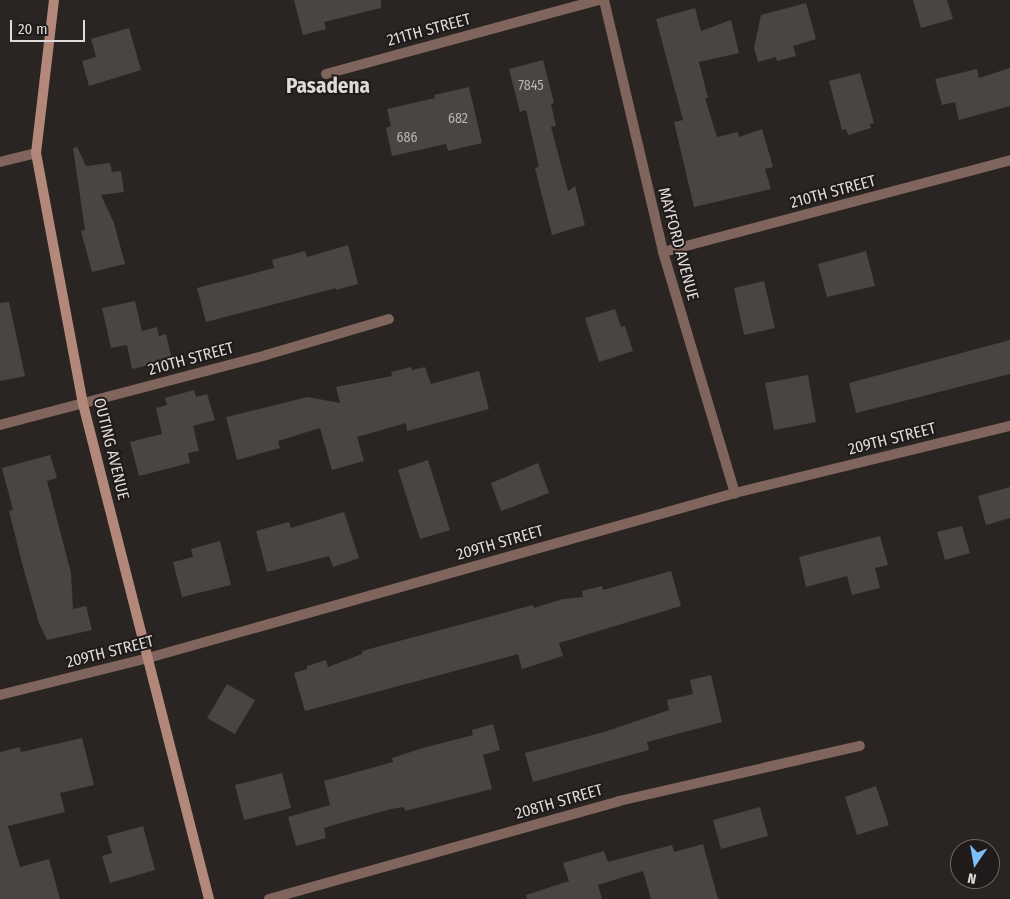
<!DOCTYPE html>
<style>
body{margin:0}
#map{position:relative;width:1010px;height:899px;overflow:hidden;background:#2a2523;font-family:"Fira Sans Condensed",sans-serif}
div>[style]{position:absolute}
.building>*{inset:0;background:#4a4442}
.street>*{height:10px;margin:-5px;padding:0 5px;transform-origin:5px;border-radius:5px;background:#80655c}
.secondary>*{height:10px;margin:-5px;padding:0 5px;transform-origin:5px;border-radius:5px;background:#b3887a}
span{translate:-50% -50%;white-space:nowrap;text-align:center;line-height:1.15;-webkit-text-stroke:4px #201b1a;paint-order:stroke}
.number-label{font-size:14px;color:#b9b5b3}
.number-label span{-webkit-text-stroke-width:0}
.street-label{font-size:16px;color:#dedbd9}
.district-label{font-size:21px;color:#dedbd9;font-weight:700}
.north{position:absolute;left:950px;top:839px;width:50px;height:50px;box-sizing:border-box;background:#201b1a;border:1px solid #6c6866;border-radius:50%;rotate:192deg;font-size:14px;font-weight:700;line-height:20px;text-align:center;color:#dedbd9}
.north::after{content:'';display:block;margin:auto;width:18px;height:22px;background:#7ebef9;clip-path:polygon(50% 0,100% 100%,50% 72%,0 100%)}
.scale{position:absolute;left:10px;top:20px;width:75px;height:22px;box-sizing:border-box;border:2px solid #dedbd9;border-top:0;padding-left:6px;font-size:15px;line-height:18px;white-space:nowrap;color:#dedbd9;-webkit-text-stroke:4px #201b1a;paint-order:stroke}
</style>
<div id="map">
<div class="building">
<div style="clip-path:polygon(294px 0,381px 0,381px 8px,324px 22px,326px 29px,303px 35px)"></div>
<div style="clip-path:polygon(913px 0,947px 0,953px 19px,921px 28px)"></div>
<div style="clip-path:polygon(806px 3px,816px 39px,793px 46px,796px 56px,777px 61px,776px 57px,758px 62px,754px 48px,761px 15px)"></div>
<div style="clip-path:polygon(695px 8px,701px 31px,731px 20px,739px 53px,699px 62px,708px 98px,705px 98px,717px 137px,738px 132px,739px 137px,762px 129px,773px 167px,765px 169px,771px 189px,694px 207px,674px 122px,683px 120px,656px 19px)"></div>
<div style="clip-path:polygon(129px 28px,141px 70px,89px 86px,82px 61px,96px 57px,91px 39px)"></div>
<div style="clip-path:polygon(543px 60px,554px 103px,551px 104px,556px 126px,551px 127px,568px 191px,575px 186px,585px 225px,552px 235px,535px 168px,539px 167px,526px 110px,520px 112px,509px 69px)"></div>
<div style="clip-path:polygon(1010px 68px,1010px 106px,959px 120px,955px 102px,942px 105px,935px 79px,977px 69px,979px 78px)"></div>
<div style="clip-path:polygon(860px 73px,874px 123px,870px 124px,871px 128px,848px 135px,846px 129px,842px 130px,829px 81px)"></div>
<div style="clip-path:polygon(469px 87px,482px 143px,448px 151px,446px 144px,392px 156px,386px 128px,391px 126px,387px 109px,435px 98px,434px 95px)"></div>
<div style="clip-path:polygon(77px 147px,86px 166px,110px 163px,112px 172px,121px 171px,124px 192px,101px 195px,114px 223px,125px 264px,92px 272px,81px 231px,85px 230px,73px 148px)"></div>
<div style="clip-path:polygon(348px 245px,358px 284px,336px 290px,336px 288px,206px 322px,197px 288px,274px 268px,272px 260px,282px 257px,305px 251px,307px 257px)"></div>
<div style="clip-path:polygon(866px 251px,875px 286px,827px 297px,818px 264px)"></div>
<div style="clip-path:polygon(764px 281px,775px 328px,744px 335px,734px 288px)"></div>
<div style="clip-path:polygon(135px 301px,142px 331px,157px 327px,159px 336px,166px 334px,172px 360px,132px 369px,127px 345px,111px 348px,102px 308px)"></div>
<div style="clip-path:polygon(9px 302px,25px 376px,0 381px,0 303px)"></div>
<div style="clip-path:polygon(615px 309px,621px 327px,625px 326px,633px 351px,599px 362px,585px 318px)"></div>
<div style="clip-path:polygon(1010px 340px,1010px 374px,856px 413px,849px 383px)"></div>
<div style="clip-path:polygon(411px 367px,412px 370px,425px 367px,431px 384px,479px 371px,489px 409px,407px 431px,406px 423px,357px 437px,364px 461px,332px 470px,320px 428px,278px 441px,280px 448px,237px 460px,226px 417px,308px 397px,340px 403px,336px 387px,392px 376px,391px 372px)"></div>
<div style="clip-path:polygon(808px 375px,816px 422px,774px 430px,765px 383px)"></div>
<div style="clip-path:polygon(194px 390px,196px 397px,207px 394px,215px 420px,193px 426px,199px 451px,188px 453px,190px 463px,139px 476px,130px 442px,162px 434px,156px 408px,167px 405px,165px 398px)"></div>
<div style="clip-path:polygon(50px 455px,57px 478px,47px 481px,71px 573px,73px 609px,86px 606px,92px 630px,47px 640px,39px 623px,23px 567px,9px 511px,13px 510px,2px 468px)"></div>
<div style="clip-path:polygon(428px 460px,450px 530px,420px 539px,398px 470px)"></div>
<div style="clip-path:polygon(538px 463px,549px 493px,501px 511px,491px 483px)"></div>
<div style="clip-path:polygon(1010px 487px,1010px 518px,986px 525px,978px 496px)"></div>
<div style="clip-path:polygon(344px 512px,359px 558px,333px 567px,329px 556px,267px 572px,256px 531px,289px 522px,291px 528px)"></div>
<div style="clip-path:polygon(962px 526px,970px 553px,945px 560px,937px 532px)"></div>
<div style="clip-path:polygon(880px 536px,888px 565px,875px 568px,880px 588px,852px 595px,847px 576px,806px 587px,799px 557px)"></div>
<div style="clip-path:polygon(220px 541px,231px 585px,182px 597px,173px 562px,193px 557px,191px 549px)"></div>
<div style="clip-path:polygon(671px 571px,681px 606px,559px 643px,563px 656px,522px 669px,518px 654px,305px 711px,294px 673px,307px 669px,307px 666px,326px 660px,328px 667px,362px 654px,362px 651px,533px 605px,534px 608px,563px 599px,583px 597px,582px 591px,602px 586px,603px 590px)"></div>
<div style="clip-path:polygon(711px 675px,722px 722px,647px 742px,649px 750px,638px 753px,533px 782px,525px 753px,604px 732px,669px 710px,667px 700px,693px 694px,690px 680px)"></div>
<div style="clip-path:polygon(227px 684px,255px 700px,235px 734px,207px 718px)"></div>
<div style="clip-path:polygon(493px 724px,500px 750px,483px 755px,492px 789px,405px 811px,404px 807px,391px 809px,351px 820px,324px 828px,326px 838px,296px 846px,288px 817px,330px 805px,324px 781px,393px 762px,392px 758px,423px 748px,473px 735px,472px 730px)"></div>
<div style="clip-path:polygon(82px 738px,94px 785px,60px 793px,65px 812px,8px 826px,20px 867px,49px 859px,60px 899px,0 899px,0 752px,20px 747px,21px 752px)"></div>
<div style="clip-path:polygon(282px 773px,291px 808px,244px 820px,235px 785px)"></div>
<div style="clip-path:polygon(876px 786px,889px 825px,857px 835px,845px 797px)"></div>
<div style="clip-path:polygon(760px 807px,768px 836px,721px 849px,713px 820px)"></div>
<div style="clip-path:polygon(143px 826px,155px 870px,110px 883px,102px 856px,112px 853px,107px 836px)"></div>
<div style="clip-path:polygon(703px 844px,718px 899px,651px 899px,643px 871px,598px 885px,602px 899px,527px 899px,526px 895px,569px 881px,563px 863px,604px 851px,608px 862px,672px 845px,674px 852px)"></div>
</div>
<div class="street">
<div style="left:604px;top:0;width:259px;rotate:76.8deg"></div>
<div style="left:663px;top:252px;width:252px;rotate:73.4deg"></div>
<div style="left:326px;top:74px;width:283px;rotate:-15.2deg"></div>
<div style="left:0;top:162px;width:37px;rotate:-14deg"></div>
<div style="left:663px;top:252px;width:359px;rotate:-14.8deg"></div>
<div style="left:0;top:425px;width:275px;rotate:-14.7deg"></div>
<div style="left:266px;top:355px;width:128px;rotate:-16.3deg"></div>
<div style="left:0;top:695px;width:153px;rotate:-14deg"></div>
<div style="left:148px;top:658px;width:610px;rotate:-15.7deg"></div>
<div style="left:735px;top:493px;width:283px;rotate:-13.7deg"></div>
<div style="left:269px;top:899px;width:363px;rotate:-15.6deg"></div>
<div style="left:619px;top:801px;width:247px;rotate:-12.9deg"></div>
</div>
<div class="secondary">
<div style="left:54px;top:0;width:154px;rotate:96.7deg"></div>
<div style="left:36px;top:153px;width:255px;rotate:79.4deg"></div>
<div style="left:83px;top:404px;width:511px;rotate:75.72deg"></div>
</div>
<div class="number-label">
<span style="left:531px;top:86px">7845</span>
<span style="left:458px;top:119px">682</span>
<span style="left:407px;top:138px">686</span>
</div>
<div class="street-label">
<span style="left:429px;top:30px;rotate:-15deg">211TH STREET</span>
<span style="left:833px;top:192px;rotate:-15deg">210TH STREET</span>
<span style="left:678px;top:244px;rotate:75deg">MAYFORD AVENUE</span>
<span style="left:191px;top:359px;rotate:-15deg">210TH STREET</span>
<span style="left:892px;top:439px;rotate:-14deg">209TH STREET</span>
<span style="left:111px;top:449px;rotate:76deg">OUTING AVENUE</span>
<span style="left:500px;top:543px;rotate:-16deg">209TH STREET</span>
<span style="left:110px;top:652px;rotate:-14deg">209TH STREET</span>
<span style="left:559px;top:802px;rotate:-16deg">208TH STREET</span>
</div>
<div class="district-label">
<span style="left:328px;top:86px">Pasadena</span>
</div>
<div class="north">N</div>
<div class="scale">20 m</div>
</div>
